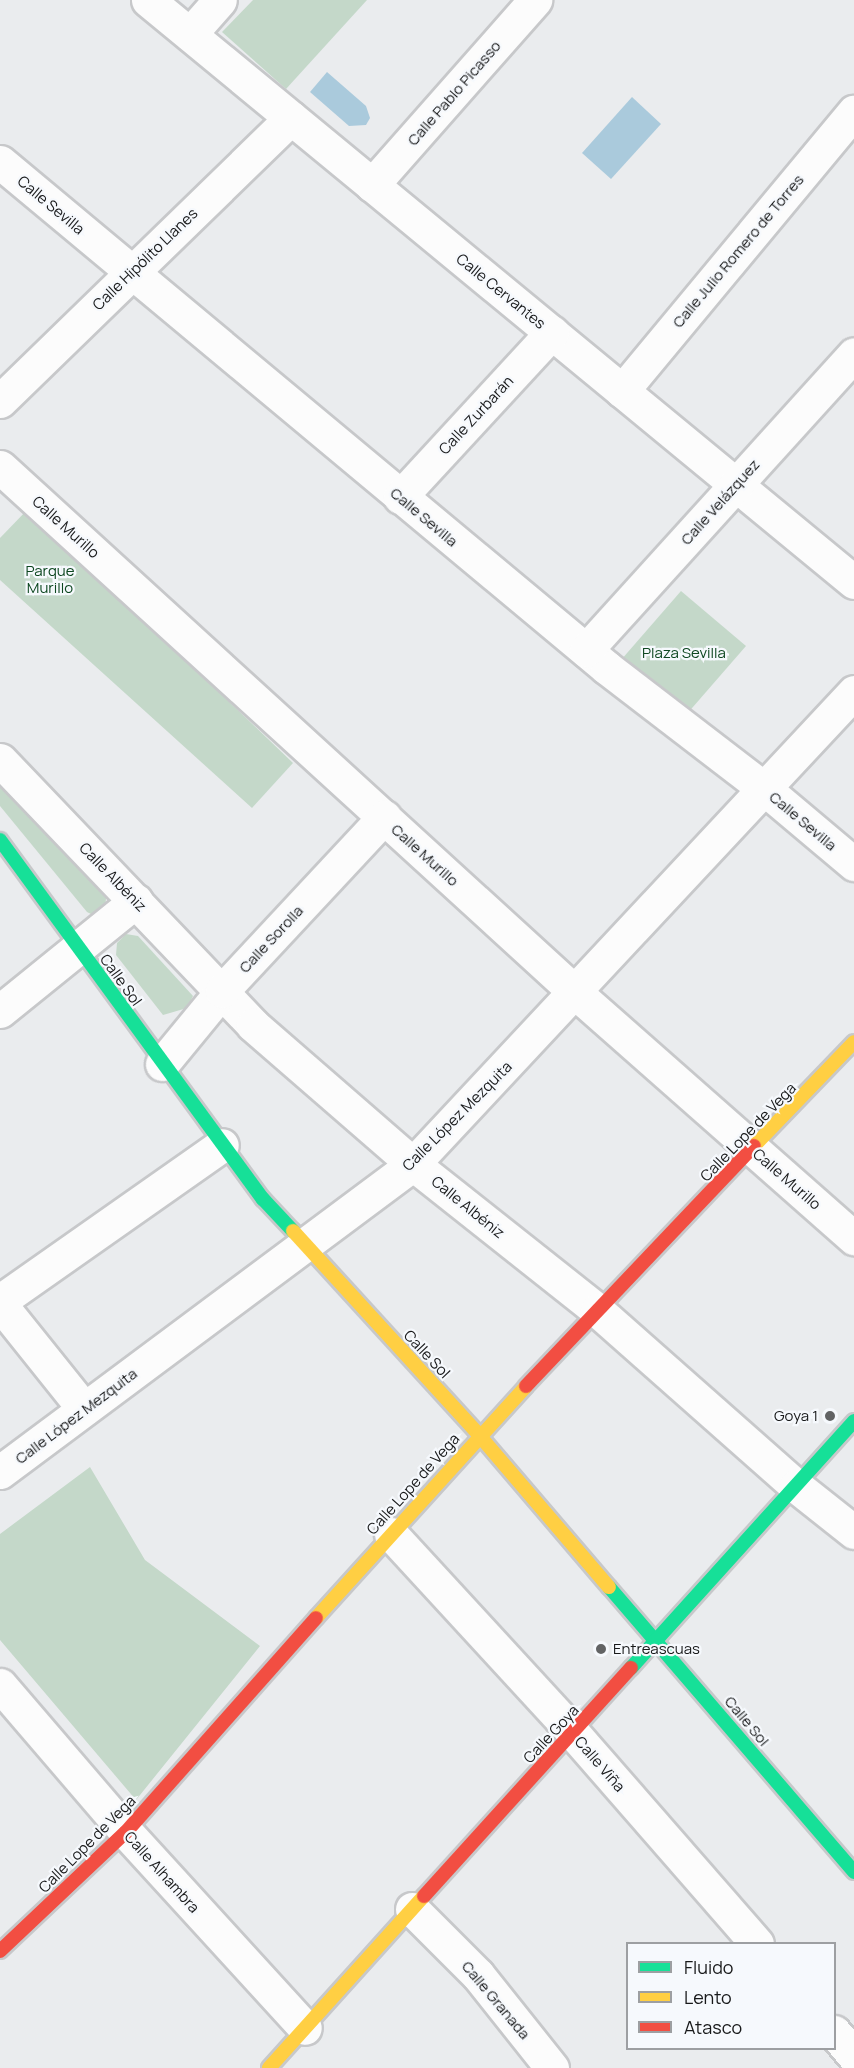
<!DOCTYPE html>
<meta charset="utf-8">
<style>
body{margin:0}
#map{position:relative;width:854px;height:2068px;overflow:hidden;background:#eaecee;font-family:Manrope,sans-serif}
div>[style]{position:absolute}
.green>*{inset:0;background:#c4d8c9}
.water>*{inset:0;background:#aacadc}
.roads{filter:drop-shadow(2px 0 #c7c8ca) drop-shadow(-2px 0 #c7c8ca) drop-shadow(0 2px #c7c8ca) drop-shadow(0 -2px #c7c8ca)}
.street>*{height:33px;margin:-16.5px;padding:0 16.5px;transform-origin:16.5px;border-radius:16.5px;background:#fcfcfc}
.fast>*{height:14px;margin:-7px;padding:0 7px;transform-origin:7px;border-radius:7px;background:#16e098}
.slow>*{height:14px;margin:-7px;padding:0 7px;transform-origin:7px;border-radius:7px;background:#ffcf43}
.jam>*{height:14px;margin:-7px;padding:0 7px;transform-origin:7px;border-radius:7px;background:#f24e42}
.dots>*{width:16px;height:16px;translate:-50% -50%;box-sizing:border-box;border:3px solid #f6f9fd;border-radius:50%}
span{translate:-50% -50%;white-space:nowrap;text-align:center;line-height:1.15;-webkit-text-stroke:4.5px #f6f9fd;paint-order:stroke}
.street-label{font-size:15px;color:#18191a}
.park-label{font-size:15px;color:#0d4720}
.poi-label{font-size:15px;color:#18191a}
.right{translate:-100% -50%;text-align:right}
.left{translate:0 -50%;text-align:left}
.legend{position:absolute;left:626px;top:1942px;width:210px;height:108px;box-sizing:border-box;background:#f6f9fd;border:2px solid #9d9fa2;margin:0;padding:8px 10px;list-style:none;font-size:18px;color:#18191a}
.legend li{display:flex;align-items:center;gap:12px;height:30px}
.legend b{width:30px;border:2px solid #9d9fa2}
</style>
<div id="map">
<div class="green">
<div style="clip-path:polygon(253px 0,367px 0,286px 89px,222px 32px)"></div>
<div style="clip-path:polygon(28px 509px,293px 763px,252px 808px,0 580px,0 538px)"></div>
<div style="clip-path:polygon(681px 591px,746px 646px,686px 715px,621px 660px)"></div>
<div style="clip-path:polygon(0 784px,106px 898px,105px 911px,97px 917px,87px 912px,0 806px)"></div>
<div style="clip-path:polygon(126px 934px,138px 936px,193px 996px,187px 1008px,163px 1015px,116px 955px,117px 943px)"></div>
<div style="clip-path:polygon(90px 1467px,145px 1560px,260px 1646px,136px 1800px,0 1640px,0 1534px)"></div>
</div>
<div class="water">
<div style="clip-path:polygon(327px 72px,366px 106px,370px 118px,366px 125px,349px 126px,310px 92px)"></div>
<div style="clip-path:polygon(632px 97px,661px 124px,611px 179px,582px 153px)"></div>
</div>
<div class="roads">
<div class="street">
<div style="left:148px;top:0;width:915px;rotate:39.5deg"></div>
<div style="left:190px;top:34px;width:45px;rotate:-48.6deg"></div>
<div style="left:0;top:162px;width:790px;rotate:39.81deg"></div>
<div style="left:607px;top:668px;width:200px;rotate:37.5deg"></div>
<div style="left:766px;top:790px;width:115px;rotate:40.1deg"></div>
<div style="left:372px;top:185px;width:247px;rotate:-48.6deg"></div>
<div style="left:622px;top:391px;width:363px;rotate:-50.3deg"></div>
<div style="left:0;top:401px;width:406px;rotate:-44.2deg"></div>
<div style="left:0;top:467px;width:780px;rotate:42.4deg"></div>
<div style="left:576px;top:993px;width:371px;rotate:41.4deg"></div>
<div style="left:400px;top:497px;width:224px;rotate:-47.3deg"></div>
<div style="left:586px;top:650px;width:399px;rotate:-47.8deg"></div>
<div style="left:0;top:760px;width:366px;rotate:46.3deg"></div>
<div style="left:253px;top:1025px;width:212px;rotate:41deg"></div>
<div style="left:413px;top:1164px;width:235px;rotate:38.4deg"></div>
<div style="left:597px;top:1310px;width:266px;rotate:41.5deg"></div>
<div style="left:796px;top:1486px;width:74px;rotate:38.4deg"></div>
<div style="left:0;top:1011px;width:175px;rotate:-39deg"></div>
<div style="left:162px;top:1064px;width:94px;rotate:-50.6deg"></div>
<div style="left:222px;top:991px;width:238px;rotate:-47deg"></div>
<div style="left:0;top:1301px;width:271px;rotate:-35.1deg"></div>
<div style="left:0;top:1304px;width:134px;rotate:51.3deg"></div>
<div style="left:0;top:1472px;width:515px;rotate:-36.71deg"></div>
<div style="left:413px;top:1164px;width:646px;rotate:-46.94deg"></div>
<div style="left:391px;top:1534px;width:251px;rotate:47.4deg"></div>
<div style="left:561px;top:1719px;width:298px;rotate:48.9deg"></div>
<div style="left:0;top:1685px;width:194px;rotate:49.4deg"></div>
<div style="left:126px;top:1832px;width:265px;rotate:47.6deg"></div>
<div style="left:412px;top:1909px;width:93px;rotate:45deg"></div>
<div style="left:478px;top:1975px;width:119px;rotate:51.5deg"></div>
<div style="left:834px;top:2032px;width:31px;rotate:50deg"></div>
</div>
<div class="fast">
<div style="left:0;top:840px;width:445px;rotate:53.8deg"></div>
<div style="left:263px;top:1199px;width:44px;rotate:46.8deg"></div>
<div style="left:609px;top:1587px;width:376px;rotate:49.3deg"></div>
<div style="left:631px;top:1668px;width:333px;rotate:-47.9deg"></div>
</div>
<div class="slow">
<div style="left:754px;top:1146px;width:144px;rotate:-46.1deg"></div>
<div style="left:293px;top:1231px;width:276px;rotate:47.6deg"></div>
<div style="left:479px;top:1435px;width:200px;rotate:49.5deg"></div>
<div style="left:316px;top:1618px;width:313px;rotate:-47.8deg"></div>
<div style="left:269px;top:2068px;width:232px;rotate:-48deg"></div>
</div>
<div class="jam">
<div style="left:526px;top:1386px;width:331px;rotate:-46.5deg"></div>
<div style="left:424px;top:1896px;width:308px;rotate:-47.8deg"></div>
<div style="left:0;top:1951px;width:173px;rotate:-43.4deg"></div>
<div style="left:126px;top:1832px;width:286px;rotate:-48.4deg"></div>
</div>
</div>
<div class="dots">
<div style="left:830px;top:1416px;background:#626364"></div>
<div style="left:601px;top:1649px;background:#626364"></div>
</div>
<div class="street-label">
<span style="left:454px;top:93px;rotate:-49deg">Calle Pablo Picasso</span>
<span style="left:51px;top:205px;rotate:40deg">Calle Sevilla</span>
<span style="left:738px;top:251px;rotate:-50deg">Calle Julio Romero de Torres</span>
<span style="left:145px;top:259px;rotate:-44deg">Calle Hipólito Llanes</span>
<span style="left:501px;top:291px;rotate:39deg">Calle Cervantes</span>
<span style="left:476px;top:415px;rotate:-47deg">Calle Zurbarán</span>
<span style="left:720px;top:502px;rotate:-48deg">Calle Velázquez</span>
<span style="left:424px;top:517px;rotate:40deg">Calle Sevilla</span>
<span style="left:66px;top:527px;rotate:42deg">Calle Murillo</span>
<span style="left:803px;top:821px;rotate:40deg">Calle Sevilla</span>
<span style="left:425px;top:855px;rotate:42deg">Calle Murillo</span>
<span style="left:113px;top:877px;rotate:46deg">Calle Albéniz</span>
<span style="left:271px;top:939px;rotate:-47deg">Calle Sorolla</span>
<span style="left:121px;top:980px;rotate:54deg">Calle Sol</span>
<span style="left:457px;top:1116px;rotate:-45deg">Calle López Mezquita</span>
<span style="left:748px;top:1132px;rotate:-46deg">Calle Lope de Vega</span>
<span style="left:787px;top:1179px;rotate:41deg">Calle Murillo</span>
<span style="left:468px;top:1207px;rotate:39deg">Calle Albéniz</span>
<span style="left:427px;top:1354px;rotate:47deg">Calle Sol</span>
<span style="left:76px;top:1416px;rotate:-37deg">Calle López Mezquita</span>
<span style="left:413px;top:1484px;rotate:-48deg">Calle Lope de Vega</span>
<span style="left:747px;top:1721px;rotate:50deg">Calle Sol</span>
<span style="left:551px;top:1734px;rotate:-47deg">Calle Goya</span>
<span style="left:600px;top:1764px;rotate:49deg">Calle Viña</span>
<span style="left:87px;top:1844px;rotate:-45deg">Calle Lope de Vega</span>
<span style="left:162px;top:1872px;rotate:48deg">Calle Alhambra</span>
<span style="left:496px;top:2000px;rotate:50deg">Calle Granada</span>
</div>
<div class="park-label">
<span style="left:50px;top:579px">Parque<br>Murillo</span>
<span style="left:684px;top:653px">Plaza Sevilla</span>
</div>
<div class="poi-label">
<span class="right" style="left:818px;top:1416px">Goya 1</span>
<span class="left" style="left:613px;top:1649px">Entreascuas</span>
</div>
<ul class="legend">
<li><b style="height:8px;background:#16e098"></b>Fluido</li>
<li><b style="height:8px;background:#ffcf43"></b>Lento</li>
<li><b style="height:8px;background:#f24e42"></b>Atasco</li>
</ul>
</div>
